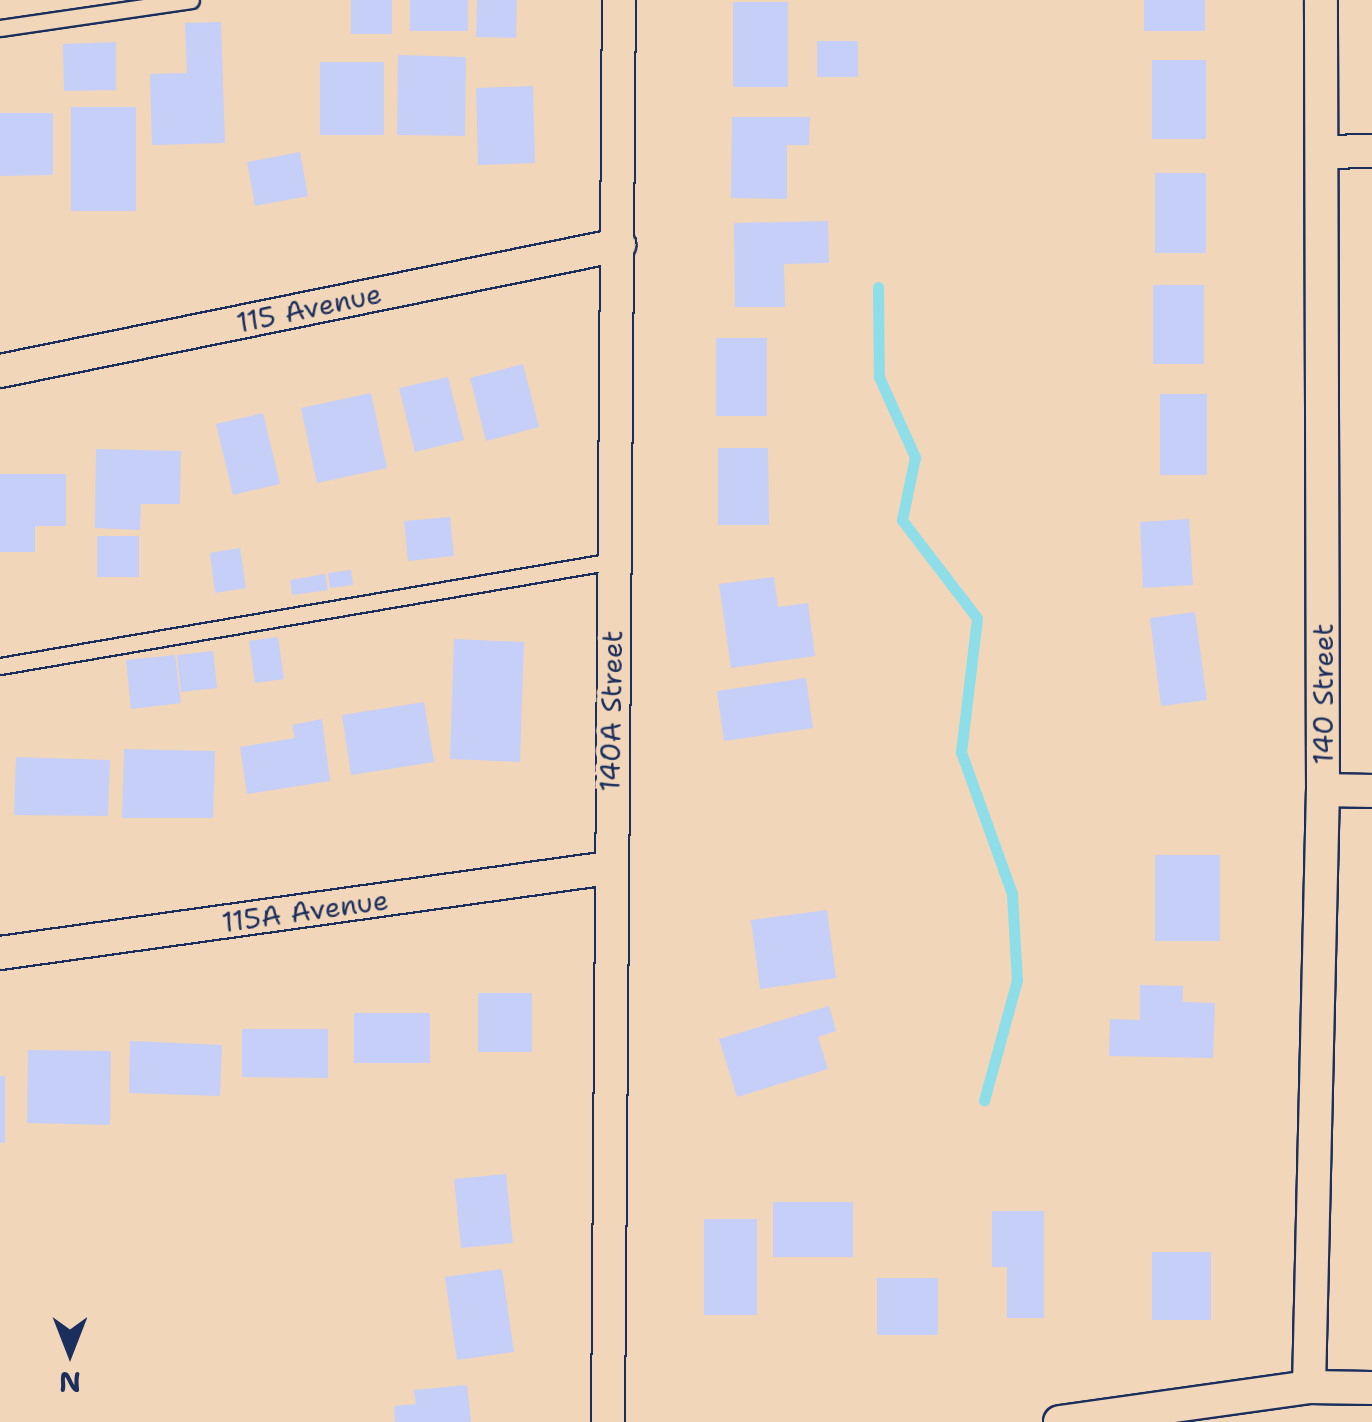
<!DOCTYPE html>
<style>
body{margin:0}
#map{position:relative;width:1372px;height:1422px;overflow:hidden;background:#f2d6b9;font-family:"Shantell Sans",sans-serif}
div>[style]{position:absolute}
.stream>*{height:11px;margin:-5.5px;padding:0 5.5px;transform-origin:5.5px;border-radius:5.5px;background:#8ddee8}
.building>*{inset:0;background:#c6cff7}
.roads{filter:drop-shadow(2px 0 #1b2f5e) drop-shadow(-2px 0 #1b2f5e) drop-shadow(0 2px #1b2f5e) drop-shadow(0 -2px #1b2f5e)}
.service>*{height:15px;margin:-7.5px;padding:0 7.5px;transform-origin:7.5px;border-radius:7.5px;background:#f2d6b9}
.minor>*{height:32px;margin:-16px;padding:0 16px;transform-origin:16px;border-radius:16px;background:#f2d6b9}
span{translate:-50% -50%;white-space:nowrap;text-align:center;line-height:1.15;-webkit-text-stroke:9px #f2d6b9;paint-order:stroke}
.street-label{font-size:28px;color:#1b2f5e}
.north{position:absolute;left:20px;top:1302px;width:100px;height:100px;-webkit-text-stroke:8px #f2d6b9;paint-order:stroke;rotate:180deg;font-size:28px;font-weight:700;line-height:40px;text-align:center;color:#1b2f5e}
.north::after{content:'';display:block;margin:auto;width:35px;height:45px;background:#1b2f5e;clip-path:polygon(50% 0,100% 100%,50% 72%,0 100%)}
</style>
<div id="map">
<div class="stream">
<div style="left:878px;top:287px;width:90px;rotate:89.4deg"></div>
<div style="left:879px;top:377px;width:88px;rotate:65.8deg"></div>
<div style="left:915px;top:457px;width:64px;rotate:101.7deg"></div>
<div style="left:902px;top:520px;width:123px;rotate:52.6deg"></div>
<div style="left:977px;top:618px;width:135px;rotate:96.8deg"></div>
<div style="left:961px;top:752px;width:151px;rotate:70.2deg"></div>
<div style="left:1012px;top:894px;width:86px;rotate:86.7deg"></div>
<div style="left:1017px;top:980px;width:125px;rotate:105.3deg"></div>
</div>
<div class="building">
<div style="clip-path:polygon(351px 0,392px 0,392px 34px,351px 34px)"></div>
<div style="clip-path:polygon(410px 0,468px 0,468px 31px,410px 31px)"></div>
<div style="clip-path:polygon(477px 0,517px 0,516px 38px,476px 37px)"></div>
<div style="clip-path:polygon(1144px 0,1205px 0,1205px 31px,1144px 31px)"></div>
<div style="clip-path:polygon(733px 2px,788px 2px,788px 87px,733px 87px)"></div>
<div style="clip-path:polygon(221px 22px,225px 143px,152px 145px,150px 74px,187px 73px,185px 23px)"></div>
<div style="clip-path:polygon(817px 41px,858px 41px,858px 77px,817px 77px)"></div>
<div style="clip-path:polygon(116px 42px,116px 90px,64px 91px,63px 44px)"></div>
<div style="clip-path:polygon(398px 55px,466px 57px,465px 136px,397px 135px)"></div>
<div style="clip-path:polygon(1152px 60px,1206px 60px,1206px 139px,1152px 139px)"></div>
<div style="clip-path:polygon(320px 62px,384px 62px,384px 135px,320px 135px)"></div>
<div style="clip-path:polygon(533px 86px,535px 163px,478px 165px,476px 88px)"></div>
<div style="clip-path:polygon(71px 107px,136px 107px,136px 211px,71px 211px)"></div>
<div style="clip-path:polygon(0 113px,53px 113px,53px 175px,0 176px)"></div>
<div style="clip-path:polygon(732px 117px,810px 117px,809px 145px,787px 145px,787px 199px,731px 198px)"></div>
<div style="clip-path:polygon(300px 152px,308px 196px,255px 206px,247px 162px)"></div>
<div style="clip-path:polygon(1155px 173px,1206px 173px,1206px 253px,1155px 253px)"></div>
<div style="clip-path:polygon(828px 221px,829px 263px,784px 264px,785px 307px,735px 307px,734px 223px)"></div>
<div style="clip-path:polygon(1153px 285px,1204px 285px,1204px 364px,1153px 364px)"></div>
<div style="clip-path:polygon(716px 338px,767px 338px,767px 416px,716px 416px)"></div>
<div style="clip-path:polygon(523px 364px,539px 427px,486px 441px,470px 378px)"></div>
<div style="clip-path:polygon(448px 377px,464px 440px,415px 452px,399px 388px)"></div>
<div style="clip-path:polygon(371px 393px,387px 468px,317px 483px,301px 408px)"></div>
<div style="clip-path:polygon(1160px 394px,1207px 394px,1207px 475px,1160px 475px)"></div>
<div style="clip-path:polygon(263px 413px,280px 484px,233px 495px,216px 424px)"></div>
<div style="clip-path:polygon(718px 448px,768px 448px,769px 525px,718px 525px)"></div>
<div style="clip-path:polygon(96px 449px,181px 451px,180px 504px,141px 504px,140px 530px,95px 528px)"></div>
<div style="clip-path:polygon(0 474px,66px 474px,66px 526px,35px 526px,35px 552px,0 552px)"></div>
<div style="clip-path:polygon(450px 517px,454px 556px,408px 561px,404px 521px)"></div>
<div style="clip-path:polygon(1189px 519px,1193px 585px,1143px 588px,1140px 522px)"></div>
<div style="clip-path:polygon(97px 536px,139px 536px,139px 577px,97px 577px)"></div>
<div style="clip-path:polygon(240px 548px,246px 588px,215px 593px,210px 553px)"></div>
<div style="clip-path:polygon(351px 570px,353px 585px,330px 588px,328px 573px)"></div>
<div style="clip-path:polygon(325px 574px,328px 590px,292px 595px,290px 580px)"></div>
<div style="clip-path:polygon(774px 577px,778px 607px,808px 603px,815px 656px,731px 668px,719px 584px)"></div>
<div style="clip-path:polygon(1195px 612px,1207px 700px,1161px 706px,1150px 618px)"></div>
<div style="clip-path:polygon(278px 637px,284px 679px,255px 683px,249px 641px)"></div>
<div style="clip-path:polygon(454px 639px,524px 642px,520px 762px,450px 759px)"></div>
<div style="clip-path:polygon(213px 651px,217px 688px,181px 692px,177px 655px)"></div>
<div style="clip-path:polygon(175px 655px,181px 703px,131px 709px,126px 660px)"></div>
<div style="clip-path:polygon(806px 678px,813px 728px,724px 741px,717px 691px)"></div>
<div style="clip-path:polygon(424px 702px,434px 762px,351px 775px,342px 715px)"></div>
<div style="clip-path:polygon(322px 719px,330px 781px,247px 794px,240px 747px,295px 738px,292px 725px)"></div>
<div style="clip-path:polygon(124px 749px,215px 751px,213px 818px,122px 818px)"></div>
<div style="clip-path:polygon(16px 757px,110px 760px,108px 816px,14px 815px)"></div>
<div style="clip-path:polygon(1155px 855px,1220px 855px,1220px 941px,1155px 941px)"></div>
<div style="clip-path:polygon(827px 910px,836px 978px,760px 989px,751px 920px)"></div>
<div style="clip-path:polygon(1140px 985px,1183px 986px,1183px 1002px,1215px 1003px,1213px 1058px,1109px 1056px,1110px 1019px,1140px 1020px)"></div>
<div style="clip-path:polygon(478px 993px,532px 993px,532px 1052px,478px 1052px)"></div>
<div style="clip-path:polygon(829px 1006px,836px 1031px,818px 1037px,828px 1069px,737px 1097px,719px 1039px)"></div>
<div style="clip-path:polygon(354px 1013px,430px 1013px,430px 1063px,354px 1063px)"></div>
<div style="clip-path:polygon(242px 1029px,328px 1029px,328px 1078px,242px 1077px)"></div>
<div style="clip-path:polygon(130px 1041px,222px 1045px,220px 1096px,129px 1093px)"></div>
<div style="clip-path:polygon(28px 1050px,111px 1051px,110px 1125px,27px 1123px)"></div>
<div style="clip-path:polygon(0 1076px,5px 1076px,5px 1143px,0 1143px)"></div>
<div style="clip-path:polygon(506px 1174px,513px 1243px,461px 1248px,454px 1179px)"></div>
<div style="clip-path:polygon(773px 1202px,853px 1202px,853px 1257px,773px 1257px)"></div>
<div style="clip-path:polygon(992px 1211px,1044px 1211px,1044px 1318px,1007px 1318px,1007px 1267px,992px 1267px)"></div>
<div style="clip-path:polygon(704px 1219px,757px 1219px,757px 1315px,704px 1315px)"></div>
<div style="clip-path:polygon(1152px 1252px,1211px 1252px,1211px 1320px,1152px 1320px)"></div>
<div style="clip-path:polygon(502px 1269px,514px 1352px,457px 1360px,445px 1277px)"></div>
<div style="clip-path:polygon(877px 1278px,938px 1278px,938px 1335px,877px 1335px)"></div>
<div style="clip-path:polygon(467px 1385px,471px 1422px,395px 1422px,394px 1406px,416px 1404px,414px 1390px)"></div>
</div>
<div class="roads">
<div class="service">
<div style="left:0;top:28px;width:193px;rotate:-8.3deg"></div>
<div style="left:0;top:666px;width:622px;rotate:-9.72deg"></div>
</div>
<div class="minor">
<div style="left:1322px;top:152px;width:50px;rotate:-1.1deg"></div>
<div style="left:0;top:371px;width:632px;rotate:-11.51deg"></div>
<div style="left:1323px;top:790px;width:49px;rotate:1.2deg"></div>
<div style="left:0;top:953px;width:615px;rotate:-7.95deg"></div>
<div style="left:1309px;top:1387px;width:597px;rotate:-88.66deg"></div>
<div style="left:1323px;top:790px;width:790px;rotate:-90.15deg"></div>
<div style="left:608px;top:1422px;width:1422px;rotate:-89.56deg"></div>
<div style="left:1060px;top:1422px;width:251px;rotate:-8deg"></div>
<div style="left:1309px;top:1387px;width:63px;rotate:0.9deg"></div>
</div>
</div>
<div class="street-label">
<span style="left:309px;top:308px;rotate:-12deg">115 Avenue</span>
<span style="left:1323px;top:694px;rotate:-90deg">140 Street</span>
<span style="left:611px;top:711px;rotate:-89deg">140A Street</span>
<span style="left:305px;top:911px;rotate:-8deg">115A Avenue</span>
</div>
<div class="north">N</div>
</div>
